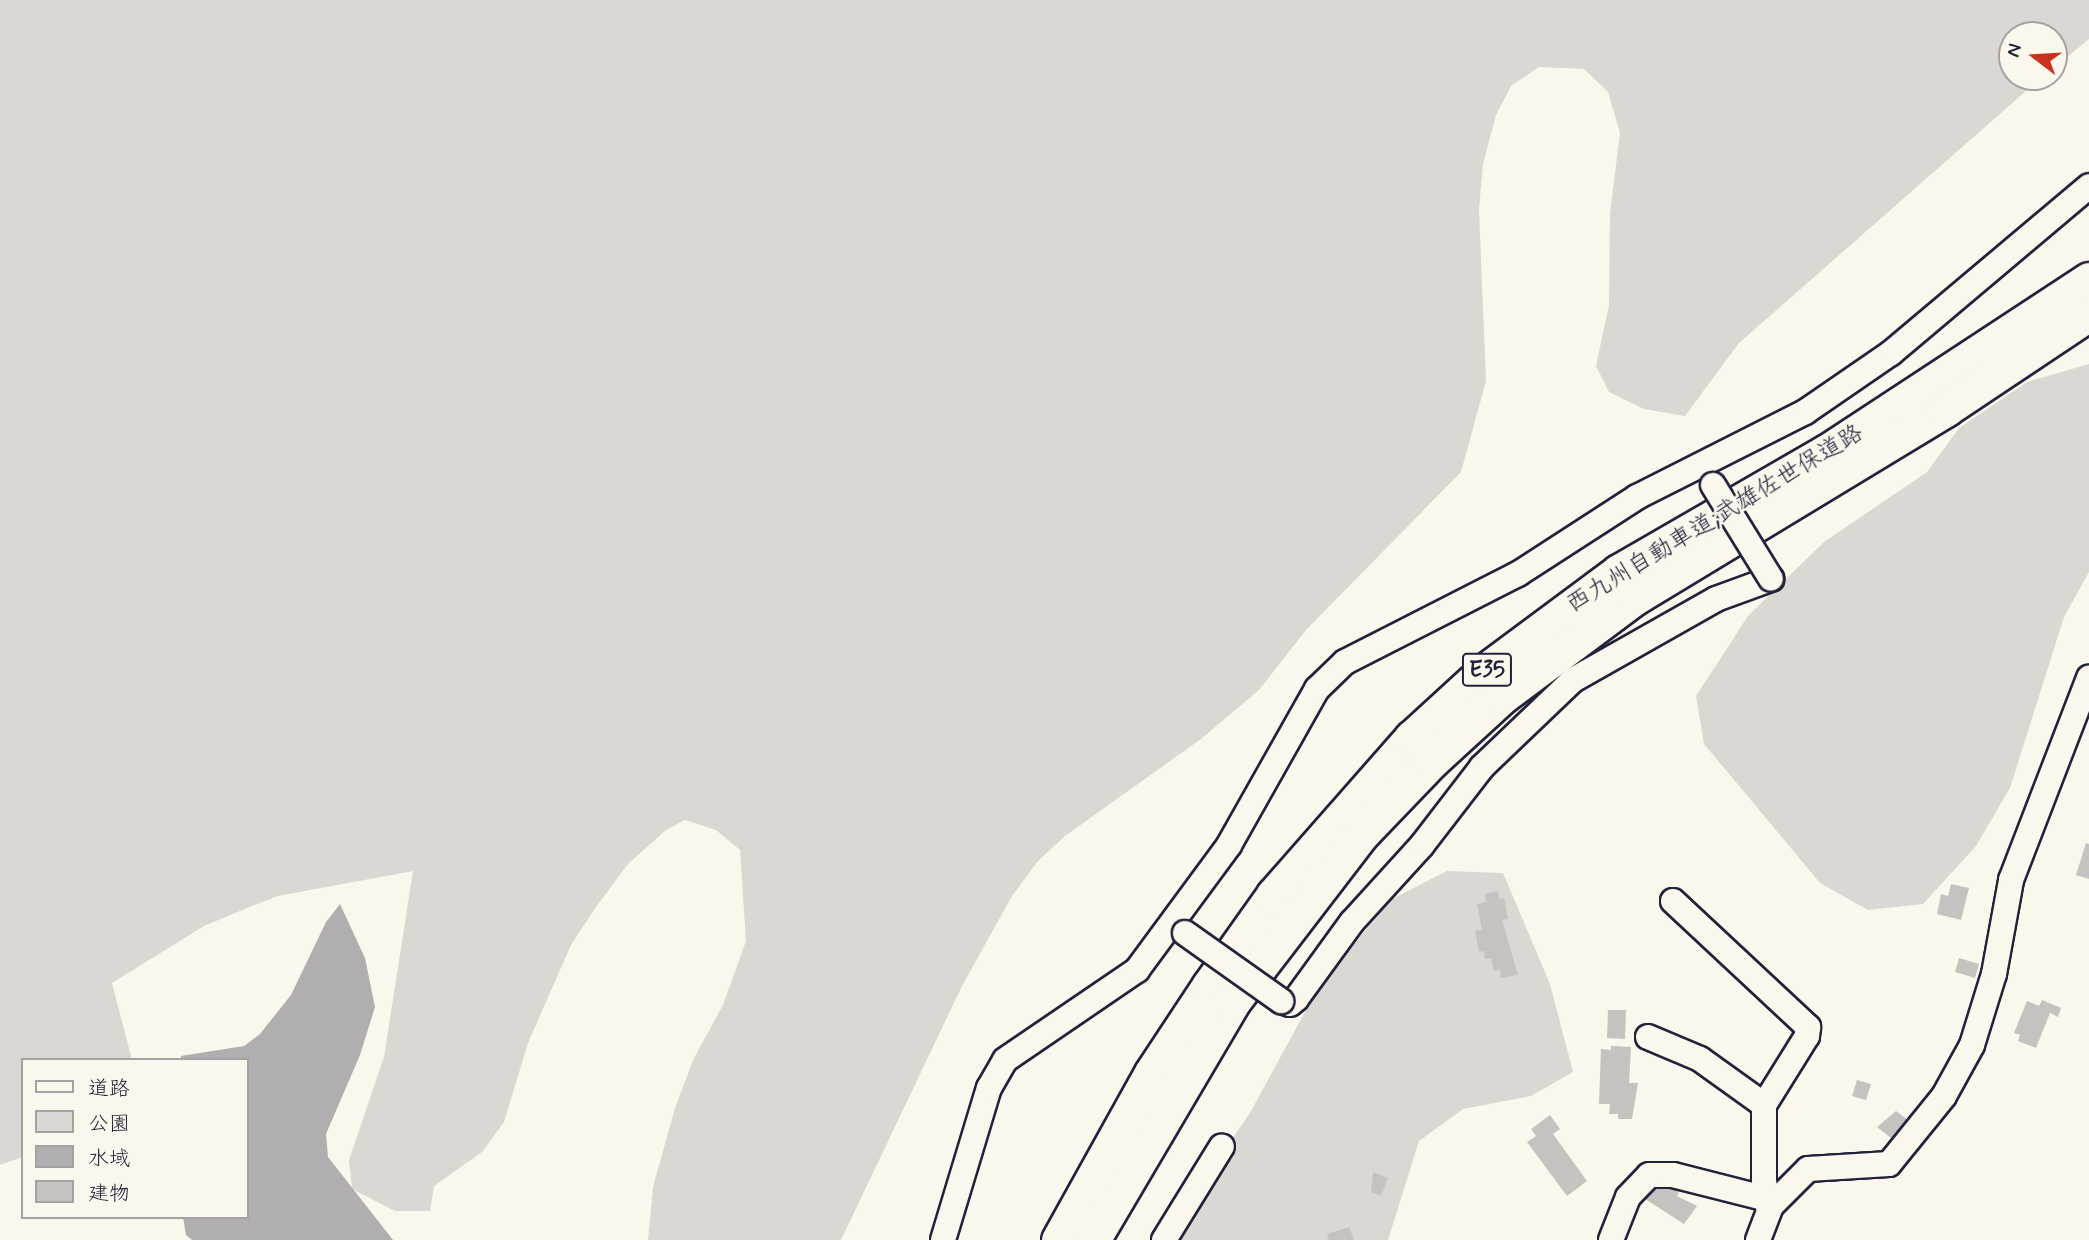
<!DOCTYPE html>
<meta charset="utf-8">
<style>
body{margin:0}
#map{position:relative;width:2089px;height:1240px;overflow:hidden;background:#fbf7ec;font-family:Mynerve,"Klee One",sans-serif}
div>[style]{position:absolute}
.green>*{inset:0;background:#dbd8d3}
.water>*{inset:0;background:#b1aeb0}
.building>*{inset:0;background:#c6c2c0}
.roads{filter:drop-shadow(2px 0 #22223b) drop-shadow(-2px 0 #22223b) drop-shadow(0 2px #22223b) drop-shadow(0 -2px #22223b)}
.minor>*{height:24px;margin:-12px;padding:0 12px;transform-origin:12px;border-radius:12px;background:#fbf7ec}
.highway>*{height:35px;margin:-17.5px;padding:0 17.5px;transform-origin:17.5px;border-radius:17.5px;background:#fbf7ec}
.bridges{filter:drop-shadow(2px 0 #22223b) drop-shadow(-2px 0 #22223b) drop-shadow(0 2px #22223b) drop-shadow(0 -2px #22223b)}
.minor-bridge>*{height:24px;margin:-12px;padding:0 12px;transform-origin:12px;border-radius:12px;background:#fbf7ec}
span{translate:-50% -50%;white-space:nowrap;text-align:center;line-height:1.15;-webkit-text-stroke:5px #fbf7ec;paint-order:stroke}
.shield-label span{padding:2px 5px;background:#fbf7ec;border:2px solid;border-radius:5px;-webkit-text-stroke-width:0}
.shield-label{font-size:23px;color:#22223b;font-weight:700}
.street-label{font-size:24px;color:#22223b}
.legend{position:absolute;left:21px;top:1058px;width:228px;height:161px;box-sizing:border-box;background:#fbf7ec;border:2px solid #a4a2a5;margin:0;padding:9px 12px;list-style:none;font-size:21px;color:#22223b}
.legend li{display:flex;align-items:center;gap:14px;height:35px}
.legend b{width:35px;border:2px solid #a4a2a5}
.north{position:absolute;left:1998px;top:21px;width:70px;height:70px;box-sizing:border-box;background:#fbf7ec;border:2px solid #a4a2a5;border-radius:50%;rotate:287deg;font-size:19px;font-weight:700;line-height:28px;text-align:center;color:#22223b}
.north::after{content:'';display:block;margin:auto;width:24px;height:32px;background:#c8321e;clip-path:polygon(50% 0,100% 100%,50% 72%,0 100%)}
</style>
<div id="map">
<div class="green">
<div style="clip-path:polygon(0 0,2089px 0,2089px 39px,2054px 68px,2054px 35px,2012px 35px,2012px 77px,2042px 77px,1739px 343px,1685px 416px,1644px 409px,1609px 392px,1596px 366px,1609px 305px,1610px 213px,1620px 133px,1608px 92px,1584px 69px,1539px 67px,1511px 86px,1496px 115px,1483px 164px,1479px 209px,1486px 381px,1461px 472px,1306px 630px,1259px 690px,1201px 739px,1065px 836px,1038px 861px,1012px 896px,962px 986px,841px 1240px,648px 1240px,653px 1187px,675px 1108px,694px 1058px,723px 1005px,746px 941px,740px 850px,716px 830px,685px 820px,666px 830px,628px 864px,596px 907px,571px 945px,528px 1043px,504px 1122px,482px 1152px,434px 1186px,430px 1211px,395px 1211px,352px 1189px,349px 1160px,384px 1057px,413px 871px,278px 896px,247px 908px,204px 926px,112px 983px,132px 1060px,23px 1060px,23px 1157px,0 1165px)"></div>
<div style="clip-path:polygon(2089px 364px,2089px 572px,2064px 617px,2010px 788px,1976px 846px,1923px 904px,1868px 910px,1820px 883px,1704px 744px,1696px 696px,1748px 616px,1824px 542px,1927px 472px,1959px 428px,2027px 382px)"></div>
<div style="clip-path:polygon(1447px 871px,1503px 873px,1550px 984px,1573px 1072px,1531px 1096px,1463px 1109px,1419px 1141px,1388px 1240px,1162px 1240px,1250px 1113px,1319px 986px,1392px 899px)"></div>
</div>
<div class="water">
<div style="clip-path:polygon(340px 904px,365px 958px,375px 1007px,360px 1055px,326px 1134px,328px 1157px,393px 1240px,192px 1240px,186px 1235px,183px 1217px,247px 1217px,247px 1060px,181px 1060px,181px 1056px,244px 1046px,260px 1034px,291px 995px,326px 922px)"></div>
</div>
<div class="building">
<div style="clip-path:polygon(2086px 843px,2089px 844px,2089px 879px,2076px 875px)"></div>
<div style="clip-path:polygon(1951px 884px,1969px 888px,1961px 920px,1937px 914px,1941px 894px,1948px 896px)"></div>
<div style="clip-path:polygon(1498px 891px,1499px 899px,1504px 898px,1508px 919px,1502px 920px,1518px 975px,1501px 978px,1500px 970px,1494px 971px,1491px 958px,1485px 959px,1484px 951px,1479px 952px,1475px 931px,1482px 930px,1477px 904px,1486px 902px,1485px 894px)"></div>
<div style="clip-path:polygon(1959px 958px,1979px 964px,1975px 978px,1955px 972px)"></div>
<div style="clip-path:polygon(2042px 1000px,2061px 1008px,2058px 1017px,2050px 1013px,2036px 1048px,2018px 1041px,2020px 1035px,2014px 1033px,2027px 1001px,2039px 1006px)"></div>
<div style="clip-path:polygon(1608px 1010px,1626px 1010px,1625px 1039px,1607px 1038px)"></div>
<div style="clip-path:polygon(1611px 1046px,1631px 1047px,1629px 1083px,1638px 1083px,1632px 1119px,1618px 1119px,1618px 1114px,1609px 1114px,1610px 1104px,1599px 1104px,1601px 1049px,1611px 1050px)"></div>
<div style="clip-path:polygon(1857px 1080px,1871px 1084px,1866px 1100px,1852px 1096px)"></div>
<div style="clip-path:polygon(1896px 1111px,1912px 1123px,1896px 1142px,1877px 1127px)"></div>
<div style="clip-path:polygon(1550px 1115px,1560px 1129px,1553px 1134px,1587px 1181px,1567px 1196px,1527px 1142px,1536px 1136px,1531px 1129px)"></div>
<div style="clip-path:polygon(1373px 1172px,1388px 1178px,1381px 1196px,1371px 1192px)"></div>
<div style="clip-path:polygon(1659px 1182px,1692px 1188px,1690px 1194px,1680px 1190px,1677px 1196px,1697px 1206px,1684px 1224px,1642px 1197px)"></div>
<div style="clip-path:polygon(1349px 1227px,1354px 1240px,1329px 1240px,1327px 1234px)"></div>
</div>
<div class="roads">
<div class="minor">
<div style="left:1673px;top:901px;width:185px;rotate:43deg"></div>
<div style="left:1808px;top:1027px;width:9px;rotate:96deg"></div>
<div style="left:1807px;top:1036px;width:81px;rotate:121.9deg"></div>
<div style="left:1764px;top:1105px;width:76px;rotate:90deg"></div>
<div style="left:1764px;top:1181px;width:30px;rotate:81deg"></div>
<div style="left:1281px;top:1001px;width:9px;rotate:18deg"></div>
<div style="left:1290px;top:1004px;width:8px;rotate:-40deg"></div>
<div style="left:1296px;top:999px;width:95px;rotate:-54deg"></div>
<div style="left:1352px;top:922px;width:104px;rotate:-47.7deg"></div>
<div style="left:1422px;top:845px;width:98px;rotate:-52.4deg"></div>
<div style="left:1482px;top:767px;width:126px;rotate:-43.7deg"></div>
<div style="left:1573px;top:680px;width:164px;rotate:-29.5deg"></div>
<div style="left:1716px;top:599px;width:59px;rotate:-20deg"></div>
<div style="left:1648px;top:1037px;width:56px;rotate:22.9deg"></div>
<div style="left:1700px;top:1059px;width:79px;rotate:35.7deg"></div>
<div style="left:943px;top:1240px;width:159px;rotate:-73.2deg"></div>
<div style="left:989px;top:1088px;width:32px;rotate:-60deg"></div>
<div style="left:1005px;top:1060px;width:160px;rotate:-34.3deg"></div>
<div style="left:1137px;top:970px;width:155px;rotate:-53.6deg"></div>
<div style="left:1229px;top:845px;width:179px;rotate:-60.6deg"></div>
<div style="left:1317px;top:689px;width:39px;rotate:-44deg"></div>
<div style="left:1345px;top:662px;width:194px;rotate:-27deg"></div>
<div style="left:1518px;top:574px;width:142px;rotate:-32.9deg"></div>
<div style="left:1637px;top:497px;width:188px;rotate:-26.8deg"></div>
<div style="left:1805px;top:412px;width:104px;rotate:-34.5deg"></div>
<div style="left:1891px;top:353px;width:259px;rotate:-40.1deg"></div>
<div style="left:1164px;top:1240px;width:110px;rotate:-58.3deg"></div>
<div style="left:1611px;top:1240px;width:46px;rotate:-68.4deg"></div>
<div style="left:1628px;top:1197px;width:30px;rotate:-46deg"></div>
<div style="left:1649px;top:1175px;width:24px"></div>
<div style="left:1673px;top:1175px;width:97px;rotate:14.3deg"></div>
<div style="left:1758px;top:1240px;width:36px;rotate:-69deg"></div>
<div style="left:1771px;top:1206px;width:52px;rotate:-45deg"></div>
<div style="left:1808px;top:1169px;width:81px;rotate:-3.5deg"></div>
<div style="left:1889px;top:1164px;width:87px;rotate:-51deg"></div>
<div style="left:1944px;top:1096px;width:58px;rotate:-61.2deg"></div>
<div style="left:1972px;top:1045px;width:74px;rotate:-72.8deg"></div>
<div style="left:1994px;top:974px;width:96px;rotate:-79.7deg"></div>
<div style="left:2011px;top:880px;width:217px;rotate:-68.9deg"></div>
</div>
<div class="highway">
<div style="left:1059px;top:1240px;width:191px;rotate:-60.9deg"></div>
<div style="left:1152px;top:1073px;width:105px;rotate:-56.6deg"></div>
<div style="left:1210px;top:985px;width:110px;rotate:-54.6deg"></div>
<div style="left:1274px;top:895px;width:209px;rotate:-48.7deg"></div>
<div style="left:1412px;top:738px;width:96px;rotate:-42.5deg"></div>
<div style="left:1483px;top:673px;width:169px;rotate:-36.6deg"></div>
<div style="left:1619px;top:572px;width:240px;rotate:-30deg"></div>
<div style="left:1827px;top:452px;width:313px;rotate:-33.3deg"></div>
<div style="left:1092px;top:1240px;width:276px;rotate:-59.5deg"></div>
<div style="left:1232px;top:1002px;width:212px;rotate:-52.5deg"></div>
<div style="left:1361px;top:834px;width:103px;rotate:-46.2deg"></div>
<div style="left:1432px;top:760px;width:95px;rotate:-42.4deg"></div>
<div style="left:1502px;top:696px;width:166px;rotate:-36.7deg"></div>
<div style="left:1635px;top:597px;width:363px;rotate:-31.2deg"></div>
<div style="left:1945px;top:409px;width:173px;rotate:-33.7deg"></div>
</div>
</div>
<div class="bridges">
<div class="minor-bridge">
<div style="left:1713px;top:485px;width:110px;rotate:58.3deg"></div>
<div style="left:1185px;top:933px;width:118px;rotate:35.3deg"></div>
</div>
</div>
<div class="shield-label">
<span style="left:1487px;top:670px">E35</span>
</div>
<div class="street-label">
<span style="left:1715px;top:519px;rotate:-31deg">西九州自動車道;武雄佐世保道路</span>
</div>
<ul class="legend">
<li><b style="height:9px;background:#fbf7ec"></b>道路</li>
<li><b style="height:19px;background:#dbd8d3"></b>公園</li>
<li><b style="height:19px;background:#b1aeb0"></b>水域</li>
<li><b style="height:19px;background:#c6c2c0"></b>建物</li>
</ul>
<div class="north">N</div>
</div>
